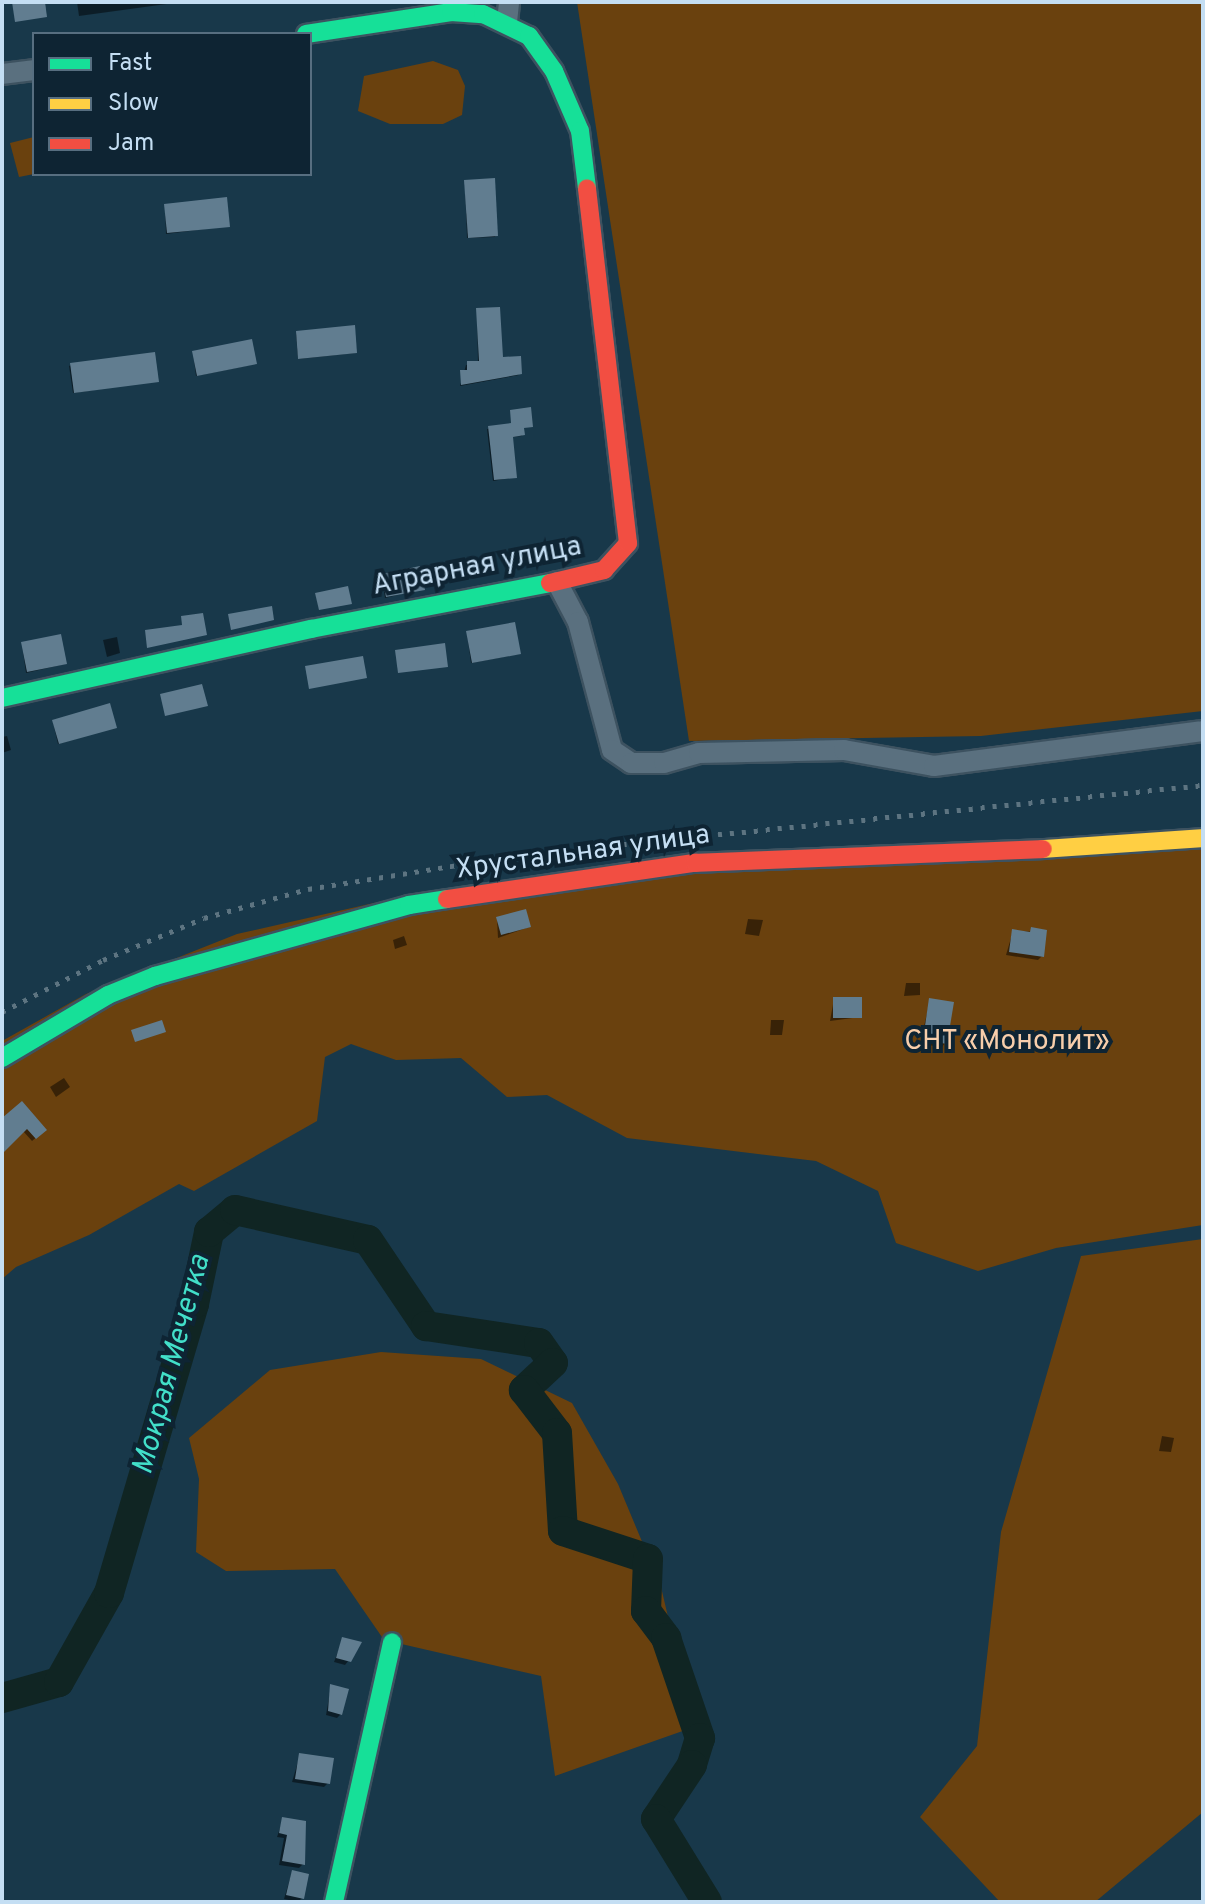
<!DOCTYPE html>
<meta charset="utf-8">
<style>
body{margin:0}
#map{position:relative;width:1205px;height:1904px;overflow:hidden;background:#18384a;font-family:Overpass,sans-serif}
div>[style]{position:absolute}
.green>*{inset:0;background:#6a410e}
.shadow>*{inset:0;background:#0007}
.river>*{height:30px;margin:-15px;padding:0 15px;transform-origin:15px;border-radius:15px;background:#102523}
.building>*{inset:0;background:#617d90}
.roads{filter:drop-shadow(2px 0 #3d5260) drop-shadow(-2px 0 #3d5260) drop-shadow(0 2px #3d5260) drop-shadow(0 -2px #3d5260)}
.street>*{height:20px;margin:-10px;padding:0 10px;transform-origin:10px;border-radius:10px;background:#5a707f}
.fast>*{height:18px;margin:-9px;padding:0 9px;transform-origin:9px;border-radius:9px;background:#16e098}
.slow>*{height:18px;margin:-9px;padding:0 9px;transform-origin:9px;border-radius:9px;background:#ffcf43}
.jam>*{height:18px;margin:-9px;padding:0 9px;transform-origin:9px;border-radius:9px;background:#f24e42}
.rail>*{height:5px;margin-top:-2.5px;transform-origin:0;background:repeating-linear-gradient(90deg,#5d7481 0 4px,transparent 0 12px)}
span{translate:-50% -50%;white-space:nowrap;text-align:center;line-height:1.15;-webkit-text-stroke:8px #0e2433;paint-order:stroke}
.street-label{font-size:28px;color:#c4def3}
.park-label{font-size:28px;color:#f8ceab}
.water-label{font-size:30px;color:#42dfc9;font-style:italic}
.frame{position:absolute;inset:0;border:4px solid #c4def3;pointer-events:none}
.legend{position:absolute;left:32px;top:32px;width:280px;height:144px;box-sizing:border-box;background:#0e2433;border:2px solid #576e80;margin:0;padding:10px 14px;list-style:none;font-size:24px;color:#c4def3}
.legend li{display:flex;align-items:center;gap:16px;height:40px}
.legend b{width:40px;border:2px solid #576e80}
</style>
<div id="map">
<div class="green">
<div style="clip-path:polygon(577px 2px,1203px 2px,1203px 711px,981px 736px,689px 741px)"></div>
<div style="clip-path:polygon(433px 61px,458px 70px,465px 86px,462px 115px,443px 124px,390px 124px,358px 111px,364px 76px)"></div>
<div style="clip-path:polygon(34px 137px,34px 174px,19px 177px,10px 143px)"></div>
<div style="clip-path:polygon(1203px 834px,1203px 1225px,1056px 1248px,978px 1271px,896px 1243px,878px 1191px,816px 1161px,627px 1138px,547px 1095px,507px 1097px,461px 1058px,396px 1060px,351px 1044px,325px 1057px,317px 1121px,194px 1191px,179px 1184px,89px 1235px,16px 1267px,2px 1279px,2px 1041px,86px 994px,237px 934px,400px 897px)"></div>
<div style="clip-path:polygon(1203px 1239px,1203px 1812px,1095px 1902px,1000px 1902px,920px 1817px,977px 1746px,1001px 1532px,1081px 1256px)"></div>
<div style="clip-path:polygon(381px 1352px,481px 1359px,572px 1403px,618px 1484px,661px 1587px,694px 1727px,555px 1776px,541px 1676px,384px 1640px,335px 1569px,226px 1571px,196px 1552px,199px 1479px,189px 1438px,270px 1370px)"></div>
</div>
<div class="shadow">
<div style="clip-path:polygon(77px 2px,174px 2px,174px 3px,79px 16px)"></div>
<div style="clip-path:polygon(465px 182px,496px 235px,495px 237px,467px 238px)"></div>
<div style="clip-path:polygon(165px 206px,228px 226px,166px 234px)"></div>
<div style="clip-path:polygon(477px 310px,501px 359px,519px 375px,460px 386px,466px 365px,478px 363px)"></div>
<div style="clip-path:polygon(296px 333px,355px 353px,298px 359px)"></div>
<div style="clip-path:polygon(193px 352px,255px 364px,196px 376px)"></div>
<div style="clip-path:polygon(69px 366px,71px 365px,157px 381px,73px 393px)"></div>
<div style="clip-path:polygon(511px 412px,531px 426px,523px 428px,522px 436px,511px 437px,515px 477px,493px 481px,487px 429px,511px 425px)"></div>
<div style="clip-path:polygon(382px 576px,422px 589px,385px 598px)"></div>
<div style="clip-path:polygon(467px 633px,519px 654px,471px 663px)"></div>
<div style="clip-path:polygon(117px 637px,120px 653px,107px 657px,103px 640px)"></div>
<div style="clip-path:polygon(22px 644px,65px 664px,26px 673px)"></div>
<div style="clip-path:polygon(53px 722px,113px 728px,58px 744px)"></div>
<div style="clip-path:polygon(7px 736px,11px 750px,2px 753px,2px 737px)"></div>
<div style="clip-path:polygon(497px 919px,529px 927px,498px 938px)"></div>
<div style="clip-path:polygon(748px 919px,763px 920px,759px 936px,745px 934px)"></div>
<div style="clip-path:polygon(1013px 931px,1045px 932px,1042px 956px,1038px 960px,1006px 955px)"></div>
<div style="clip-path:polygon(404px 936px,407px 945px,395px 949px,393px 940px)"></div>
<div style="clip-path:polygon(906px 983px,920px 983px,920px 995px,904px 996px)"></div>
<div style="clip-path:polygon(834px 999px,860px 1017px,830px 1021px)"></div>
<div style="clip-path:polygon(930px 1000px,945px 1043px,942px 1047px,920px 1044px)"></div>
<div style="clip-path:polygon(771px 1020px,784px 1020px,782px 1035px,770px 1035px)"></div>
<div style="clip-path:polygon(1002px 1033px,1013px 1034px,1010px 1048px,999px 1047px)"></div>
<div style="clip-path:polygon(64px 1078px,70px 1087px,56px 1097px,50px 1087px)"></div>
<div style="clip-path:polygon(2px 1121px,45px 1130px,32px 1141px,23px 1131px,2px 1151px)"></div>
<div style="clip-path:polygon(1162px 1436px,1174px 1438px,1171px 1452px,1159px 1451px)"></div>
<div style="clip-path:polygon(343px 1639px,349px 1660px,345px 1665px,334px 1662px)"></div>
<div style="clip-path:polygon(331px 1686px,341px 1714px,337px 1718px,326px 1715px)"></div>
<div style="clip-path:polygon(300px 1755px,328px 1783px,324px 1787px,292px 1782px)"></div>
<div style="clip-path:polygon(283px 1819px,303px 1864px,299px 1868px,279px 1865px,284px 1838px,277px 1837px)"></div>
<div style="clip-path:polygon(292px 1872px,302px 1898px,298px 1902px,284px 1899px)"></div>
</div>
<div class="river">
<div style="left:2px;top:1698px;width:59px;rotate:-15.7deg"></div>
<div style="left:59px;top:1682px;width:102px;rotate:-60.7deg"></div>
<div style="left:109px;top:1593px;width:301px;rotate:-73.6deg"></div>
<div style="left:194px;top:1304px;width:74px;rotate:-78.2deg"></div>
<div style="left:209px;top:1232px;width:34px;rotate:-40deg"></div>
<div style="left:235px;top:1210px;width:136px;rotate:12.7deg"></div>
<div style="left:368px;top:1240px;width:104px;rotate:56deg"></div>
<div style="left:426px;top:1326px;width:114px;rotate:8.6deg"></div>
<div style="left:539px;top:1343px;width:24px;rotate:55deg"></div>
<div style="left:553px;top:1363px;width:40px;rotate:137deg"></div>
<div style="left:524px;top:1390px;width:54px;rotate:52.5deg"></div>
<div style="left:557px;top:1433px;width:98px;rotate:86.5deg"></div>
<div style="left:563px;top:1531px;width:89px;rotate:18.2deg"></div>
<div style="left:648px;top:1559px;width:52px;rotate:92.2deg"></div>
<div style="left:646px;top:1611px;width:34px;rotate:53deg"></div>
<div style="left:666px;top:1638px;width:106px;rotate:71.2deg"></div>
<div style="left:700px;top:1738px;width:28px;rotate:107deg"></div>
<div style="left:692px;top:1765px;width:65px;rotate:123.7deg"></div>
<div style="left:656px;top:1819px;width:97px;rotate:58.4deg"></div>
</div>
<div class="building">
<div style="clip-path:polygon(12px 2px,45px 2px,47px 17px,15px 22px)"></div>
<div style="clip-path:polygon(495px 178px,498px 236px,468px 238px,464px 180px)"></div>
<div style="clip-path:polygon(227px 197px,230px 227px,167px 233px,164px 204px)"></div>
<div style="clip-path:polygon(500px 307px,503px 357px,521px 356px,522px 374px,461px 385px,460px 370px,467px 370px,467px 361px,479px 361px,476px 308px)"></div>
<div style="clip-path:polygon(355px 325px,357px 353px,298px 359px,296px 331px)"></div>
<div style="clip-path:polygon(252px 339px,257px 364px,197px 376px,192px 351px)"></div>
<div style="clip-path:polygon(155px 352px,159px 382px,74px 393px,70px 363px)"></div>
<div style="clip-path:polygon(531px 407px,533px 427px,524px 428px,525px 435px,513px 437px,517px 478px,494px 480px,488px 426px,511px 423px,510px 410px)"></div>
<div style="clip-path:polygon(420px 566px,425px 590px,386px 597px,381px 574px)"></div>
<div style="clip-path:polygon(348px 586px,352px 604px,319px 610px,315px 593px)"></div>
<div style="clip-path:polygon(272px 606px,274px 620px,231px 630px,228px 614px)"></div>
<div style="clip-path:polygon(203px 613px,207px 635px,147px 648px,145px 630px,182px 625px,181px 616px)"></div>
<div style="clip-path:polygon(515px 622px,521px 654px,472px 663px,466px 631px)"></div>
<div style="clip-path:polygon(61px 634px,67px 664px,27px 672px,21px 642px)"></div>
<div style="clip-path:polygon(445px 643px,448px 667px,398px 673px,395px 650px)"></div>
<div style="clip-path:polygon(363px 656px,367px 678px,309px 689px,305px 666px)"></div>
<div style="clip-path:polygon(202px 684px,208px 706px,165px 716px,160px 694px)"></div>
<div style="clip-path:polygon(110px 703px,117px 728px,59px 744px,52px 720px)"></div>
<div style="clip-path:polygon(526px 909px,531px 927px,501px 935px,496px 917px)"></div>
<div style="clip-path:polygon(1031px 927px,1047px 930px,1044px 957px,1009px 952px,1012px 929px,1030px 932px)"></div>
<div style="clip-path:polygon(833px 997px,862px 997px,862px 1018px,833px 1018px)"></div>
<div style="clip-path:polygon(929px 998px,954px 1002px,947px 1044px,923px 1040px)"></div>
<div style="clip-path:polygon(162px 1020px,166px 1032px,135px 1042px,131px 1030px)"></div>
<div style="clip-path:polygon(22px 1101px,47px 1130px,36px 1139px,27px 1129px,2px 1154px,2px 1118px)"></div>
<div style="clip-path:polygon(342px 1637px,362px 1642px,351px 1662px,336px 1658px)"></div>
<div style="clip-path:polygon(330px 1684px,349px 1689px,342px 1715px,328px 1711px)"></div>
<div style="clip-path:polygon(299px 1753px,334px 1758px,330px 1784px,295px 1779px)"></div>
<div style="clip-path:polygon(282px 1817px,306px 1821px,305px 1865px,282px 1861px,287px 1835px,279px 1833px)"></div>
<div style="clip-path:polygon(292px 1870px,309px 1874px,304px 1899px,286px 1895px)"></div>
</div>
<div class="roads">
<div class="street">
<div style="left:507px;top:22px;width:20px;rotate:-84deg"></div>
<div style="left:2px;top:74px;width:32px;rotate:-7deg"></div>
<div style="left:557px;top:582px;width:45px;rotate:62.3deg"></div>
<div style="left:578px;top:622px;width:132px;rotate:75.1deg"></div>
<div style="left:612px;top:750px;width:23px;rotate:34deg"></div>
<div style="left:631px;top:763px;width:33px"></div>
<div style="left:664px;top:763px;width:36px;rotate:-16deg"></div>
<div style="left:699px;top:753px;width:145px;rotate:-1.2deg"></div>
<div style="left:844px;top:750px;width:91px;rotate:10.1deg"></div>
<div style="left:934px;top:766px;width:271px;rotate:-7.4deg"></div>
</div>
<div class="fast">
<div style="left:306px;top:34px;width:147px;rotate:-8.6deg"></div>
<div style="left:451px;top:12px;width:32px;rotate:4deg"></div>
<div style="left:483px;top:14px;width:51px;rotate:25.6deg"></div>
<div style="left:529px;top:36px;width:43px;rotate:54.5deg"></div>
<div style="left:554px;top:71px;width:65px;rotate:66.6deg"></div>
<div style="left:580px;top:131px;width:57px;rotate:83deg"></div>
<div style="left:2px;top:698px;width:317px;rotate:-12.6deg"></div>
<div style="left:311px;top:629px;width:243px;rotate:-10.9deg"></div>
<div style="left:2px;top:1058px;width:123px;rotate:-30.7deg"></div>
<div style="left:108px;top:995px;width:51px;rotate:-22deg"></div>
<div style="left:155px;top:976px;width:264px;rotate:-15.6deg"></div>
<div style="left:409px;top:905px;width:38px;rotate:-9deg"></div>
<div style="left:334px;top:1902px;width:266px;rotate:-77.4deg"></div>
</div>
<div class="slow">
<div style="left:1043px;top:849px;width:160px;rotate:-3.9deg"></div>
</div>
<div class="jam">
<div style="left:550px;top:583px;width:56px;rotate:-13.5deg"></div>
<div style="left:604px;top:570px;width:36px;rotate:-48deg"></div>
<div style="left:628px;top:543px;width:357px;rotate:-96.6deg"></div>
<div style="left:447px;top:899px;width:251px;rotate:-8.3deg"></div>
<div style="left:695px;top:863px;width:348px;rotate:-2.3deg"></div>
</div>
</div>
<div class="rail">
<div style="left:2px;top:1012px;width:114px;rotate:-27.2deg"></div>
<div style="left:103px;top:960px;width:109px;rotate:-22.6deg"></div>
<div style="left:204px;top:918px;width:108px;rotate:-15.6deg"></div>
<div style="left:308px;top:889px;width:222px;rotate:-9.1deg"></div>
<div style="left:527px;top:854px;width:680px;rotate:-5.83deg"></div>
</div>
<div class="street-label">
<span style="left:477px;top:567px;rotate:-11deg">Аграрная улица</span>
<span style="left:583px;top:853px;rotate:-8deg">Хрустальная улица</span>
</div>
<div class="park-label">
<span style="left:1007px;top:1042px">СНТ «Монолит»</span>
</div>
<div class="water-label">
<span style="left:173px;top:1365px;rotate:-75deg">Мокрая Мечетка</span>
</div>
<div class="frame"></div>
<ul class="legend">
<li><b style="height:10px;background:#16e098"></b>Fast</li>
<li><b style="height:10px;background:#ffcf43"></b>Slow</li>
<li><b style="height:10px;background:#f24e42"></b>Jam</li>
</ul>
</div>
